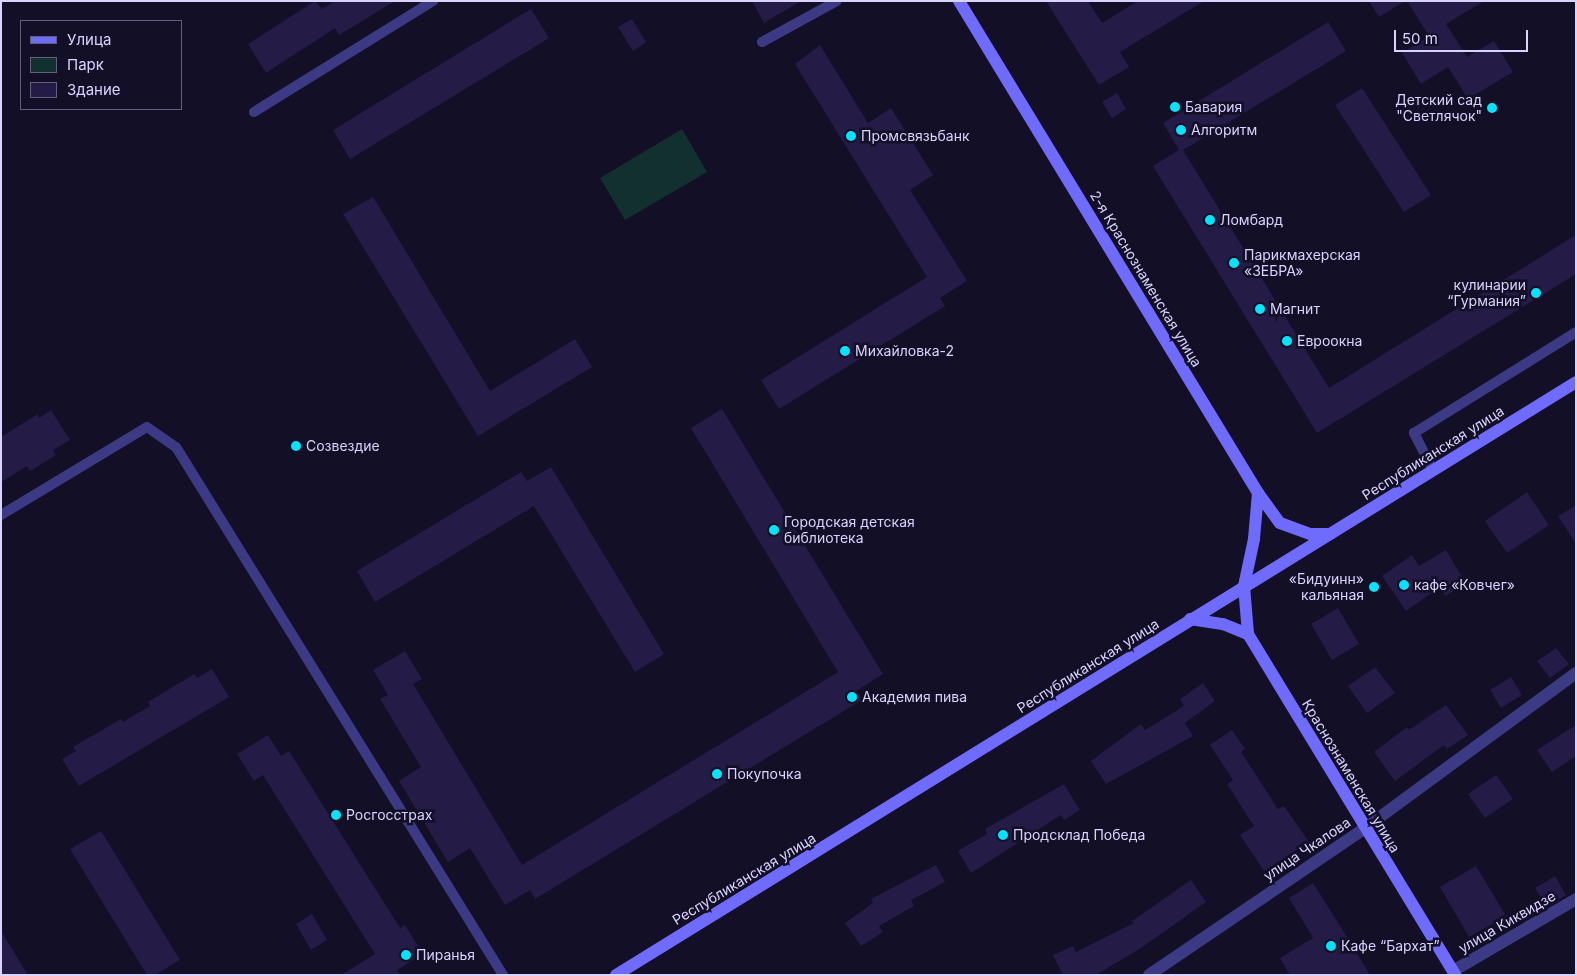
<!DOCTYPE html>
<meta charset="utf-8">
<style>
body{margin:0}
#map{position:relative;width:1577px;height:976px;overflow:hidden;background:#130f26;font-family:Inter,sans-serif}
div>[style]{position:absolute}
.green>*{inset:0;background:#12302f}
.building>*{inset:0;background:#241b47}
.lane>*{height:10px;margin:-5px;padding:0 5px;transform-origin:5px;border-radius:5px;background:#3d3a85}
.street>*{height:12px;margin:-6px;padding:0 6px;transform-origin:6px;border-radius:6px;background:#3d3a85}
.secondary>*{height:12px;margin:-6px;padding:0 6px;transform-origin:6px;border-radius:6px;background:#6f6bff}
.dots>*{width:14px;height:14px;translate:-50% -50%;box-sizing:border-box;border:2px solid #130f26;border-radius:50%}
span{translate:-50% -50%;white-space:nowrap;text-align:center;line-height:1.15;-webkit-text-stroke:5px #130f26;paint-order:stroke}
.poi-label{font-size:14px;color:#d9d4ff}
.right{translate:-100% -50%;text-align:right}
.left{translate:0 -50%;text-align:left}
.street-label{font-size:14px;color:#d9d4ff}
.frame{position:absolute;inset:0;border:2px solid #d9d4ff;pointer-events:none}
.legend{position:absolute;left:20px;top:20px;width:162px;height:90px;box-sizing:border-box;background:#130f26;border:1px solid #625e7d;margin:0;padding:6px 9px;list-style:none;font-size:15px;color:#d9d4ff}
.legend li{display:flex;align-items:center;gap:10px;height:25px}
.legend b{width:25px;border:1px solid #625e7d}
.scale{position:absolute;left:1394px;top:30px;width:134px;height:22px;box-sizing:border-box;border:2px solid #d9d4ff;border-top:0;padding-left:6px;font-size:15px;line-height:18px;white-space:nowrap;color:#d9d4ff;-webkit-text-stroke:4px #130f26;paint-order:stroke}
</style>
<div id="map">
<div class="green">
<div style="clip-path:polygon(682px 129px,707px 172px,625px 220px,600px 178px)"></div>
</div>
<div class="building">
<div style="clip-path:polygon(315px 1px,322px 9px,335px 1px,395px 1px,339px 35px,335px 28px,266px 73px,248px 44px)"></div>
<div style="clip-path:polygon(752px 1px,801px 1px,764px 23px)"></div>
<div style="clip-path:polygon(1046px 1px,1088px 1px,1102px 23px,1138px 1px,1204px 1px,1120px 52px,1129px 67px,1099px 85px)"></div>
<div style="clip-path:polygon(1369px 1px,1405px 1px,1379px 17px)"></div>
<div style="clip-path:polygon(1407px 1px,1484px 1px,1446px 24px,1467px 57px,1494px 41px,1513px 72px,1468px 99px,1448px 67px,1421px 84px,1402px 53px,1429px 36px)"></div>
<div style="clip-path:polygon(531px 9px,549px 38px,350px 159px,333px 130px)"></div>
<div style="clip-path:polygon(632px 19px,646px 42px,633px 51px,618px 27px)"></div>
<div style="clip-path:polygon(1328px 22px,1346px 51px,1183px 150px,1329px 388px,1576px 235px,1576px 274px,1317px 433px,1153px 166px,1179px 150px,1163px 123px)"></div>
<div style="clip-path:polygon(820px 45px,868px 123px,891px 108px,933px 175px,910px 190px,967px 281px,940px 298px,945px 306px,779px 409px,761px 380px,927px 277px,795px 64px)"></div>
<div style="clip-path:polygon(1362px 88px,1431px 195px,1404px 212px,1335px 105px)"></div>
<div style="clip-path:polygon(1117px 93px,1126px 109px,1112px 118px,1102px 102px)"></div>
<div style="clip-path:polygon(373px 197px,490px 391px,575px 339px,592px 367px,478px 436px,343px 214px)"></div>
<div style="clip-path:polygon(722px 409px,883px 674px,856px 691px,862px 700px,535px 899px,530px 890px,505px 905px,470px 848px,448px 862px,399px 781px,421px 767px,380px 699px,388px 695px,373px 670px,405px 651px,422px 679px,413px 684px,522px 865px,838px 672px,691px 428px)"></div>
<div style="clip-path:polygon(51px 410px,70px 440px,53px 450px,56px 455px,30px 471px,27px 466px,1px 482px,1px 437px,38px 414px,39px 418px)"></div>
<div style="clip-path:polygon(551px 467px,664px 654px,635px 672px,534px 506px,375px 602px,357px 571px,521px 472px,527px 481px)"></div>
<div style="clip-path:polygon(1527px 492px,1549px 525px,1507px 553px,1485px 521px)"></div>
<div style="clip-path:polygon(1576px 505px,1576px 544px,1558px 516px)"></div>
<div style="clip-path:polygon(1446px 550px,1466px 584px,1445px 596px,1440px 587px,1406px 611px,1382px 576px,1412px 555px,1419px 566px)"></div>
<div style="clip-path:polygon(1338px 608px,1359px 644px,1332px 660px,1311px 624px)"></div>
<div style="clip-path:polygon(1556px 648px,1569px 664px,1550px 678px,1537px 661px)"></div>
<div style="clip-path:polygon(1375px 667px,1395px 693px,1367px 713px,1348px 686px)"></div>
<div style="clip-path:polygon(212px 669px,229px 697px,79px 786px,62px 759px,76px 751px,73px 747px,121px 719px,123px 722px,150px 706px,148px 702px,194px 674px,197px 678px)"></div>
<div style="clip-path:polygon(1511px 677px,1522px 695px,1501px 708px,1490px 690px)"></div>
<div style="clip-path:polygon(1203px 683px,1215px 701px,1185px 723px,1193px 736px,1106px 784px,1091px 761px,1141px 724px,1145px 730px,1184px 706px,1180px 699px)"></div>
<div style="clip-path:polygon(1446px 705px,1468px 735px,1447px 749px,1444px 745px,1395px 781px,1374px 752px,1407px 727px,1409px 730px)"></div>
<div style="clip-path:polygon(1576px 725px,1576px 756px,1552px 772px,1537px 750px)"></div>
<div style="clip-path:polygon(1232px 730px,1245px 749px,1241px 752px,1278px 809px,1284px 806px,1309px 842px,1264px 871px,1240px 835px,1254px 826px,1227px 784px,1233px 780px,1210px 745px)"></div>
<div style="clip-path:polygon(268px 735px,281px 756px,289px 751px,400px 928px,405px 925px,423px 954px,397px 970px,400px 975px,341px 975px,375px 954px,263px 775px,254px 781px,237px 754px)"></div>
<div style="clip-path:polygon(1496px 775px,1513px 799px,1485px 818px,1468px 794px)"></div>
<div style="clip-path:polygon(1064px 784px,1080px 810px,1064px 820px,1061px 815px,971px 873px,958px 851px,987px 834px,985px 829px)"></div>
<div style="clip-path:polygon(101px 831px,180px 960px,155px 975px,147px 975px,70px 849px)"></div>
<div style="clip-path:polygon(936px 865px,945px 882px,911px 900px,914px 906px,879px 926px,883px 932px,861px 946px,845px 923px,873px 903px,871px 899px)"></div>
<div style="clip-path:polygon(1476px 866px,1506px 916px,1469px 937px,1440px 887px)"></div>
<div style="clip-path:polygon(1555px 876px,1566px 895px,1546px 907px,1535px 888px)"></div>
<div style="clip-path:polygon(1191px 880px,1206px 902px,1141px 948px,1096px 975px,1063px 975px,1053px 955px,1073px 946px,1076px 952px,1134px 923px,1132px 921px)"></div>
<div style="clip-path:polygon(1313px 883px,1345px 934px,1370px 975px,1290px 975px,1280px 958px,1313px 938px,1289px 898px)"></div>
<div style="clip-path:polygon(312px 914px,327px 940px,311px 950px,296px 924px)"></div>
<div style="clip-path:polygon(1px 931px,28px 975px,1px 975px)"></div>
</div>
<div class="lane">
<div style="left:762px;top:42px;width:85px;rotate:-28.7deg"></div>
<div style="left:254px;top:112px;width:211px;rotate:-31.8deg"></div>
<div style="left:1433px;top:470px;width:42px;rotate:-117.2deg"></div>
<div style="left:1414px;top:433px;width:191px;rotate:-31.9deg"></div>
<div style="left:1px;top:515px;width:170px;rotate:-31.1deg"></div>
<div style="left:147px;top:427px;width:35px;rotate:35deg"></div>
<div style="left:176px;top:447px;width:621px;rotate:58.23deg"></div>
</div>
<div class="street">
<div style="left:1453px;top:971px;width:143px;rotate:-30.3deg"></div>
<div style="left:1149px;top:975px;width:261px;rotate:-34.2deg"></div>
<div style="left:1365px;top:828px;width:262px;rotate:-36.3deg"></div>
</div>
<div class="secondary">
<div style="left:959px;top:1px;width:576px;rotate:58.71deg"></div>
<div style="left:1258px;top:493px;width:46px;rotate:95deg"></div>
<div style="left:1254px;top:539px;width:48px;rotate:102deg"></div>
<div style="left:1244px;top:586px;width:48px;rotate:85.2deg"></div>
<div style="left:1248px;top:634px;width:399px;rotate:58.7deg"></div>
<div style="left:1258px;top:493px;width:37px;rotate:54deg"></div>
<div style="left:1280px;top:523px;width:33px;rotate:20deg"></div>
<div style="left:1311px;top:534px;width:19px"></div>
<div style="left:1190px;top:619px;width:33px;rotate:9deg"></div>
<div style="left:1223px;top:624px;width:27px;rotate:22deg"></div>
<div style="left:616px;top:975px;width:1128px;rotate:-31.7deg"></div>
</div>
<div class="dots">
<div style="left:1175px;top:107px;background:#00e5ff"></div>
<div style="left:1492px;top:108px;background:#00e5ff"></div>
<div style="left:1181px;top:130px;background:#00e5ff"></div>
<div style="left:851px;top:136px;background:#00e5ff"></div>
<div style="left:1210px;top:220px;background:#00e5ff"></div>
<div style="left:1234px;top:263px;background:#00e5ff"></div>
<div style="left:1536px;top:293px;background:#00e5ff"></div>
<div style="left:1260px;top:309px;background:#00e5ff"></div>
<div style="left:1287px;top:341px;background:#00e5ff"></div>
<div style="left:845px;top:351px;background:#00e5ff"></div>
<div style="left:296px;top:446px;background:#00e5ff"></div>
<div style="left:774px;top:530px;background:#00e5ff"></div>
<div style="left:1404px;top:585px;background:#00e5ff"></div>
<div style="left:1374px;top:587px;background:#00e5ff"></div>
<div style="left:852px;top:697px;background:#00e5ff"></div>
<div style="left:717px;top:774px;background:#00e5ff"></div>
<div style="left:336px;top:815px;background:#00e5ff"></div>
<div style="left:1003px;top:835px;background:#00e5ff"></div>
<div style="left:1331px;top:946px;background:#00e5ff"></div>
<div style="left:406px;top:955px;background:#00e5ff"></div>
</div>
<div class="poi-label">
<span class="right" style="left:1482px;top:108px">Детский сад<br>"Светлячок"</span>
<span class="left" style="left:1185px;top:107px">Бавария</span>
<span class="left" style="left:1191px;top:130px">Алгоритм</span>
<span class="left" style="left:861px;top:136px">Промсвязьбанк</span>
<span class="left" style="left:1220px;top:220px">Ломбард</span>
<span class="left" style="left:1244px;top:263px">Парикмахерская<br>«ЗЕБРА»</span>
<span class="right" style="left:1526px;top:293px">кулинарии<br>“Гурмания”</span>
<span class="left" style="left:1270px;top:309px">Магнит</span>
<span class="left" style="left:1297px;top:341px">Евроокна</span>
<span class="left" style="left:855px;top:351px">Михайловка-2</span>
<span class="left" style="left:306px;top:446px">Созвездие</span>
<span class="left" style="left:784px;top:530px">Городская детская<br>библиотека</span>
<span class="right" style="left:1364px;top:587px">«Бидуинн»<br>кальяная</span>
<span class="left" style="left:1414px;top:585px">кафе «Ковчег»</span>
<span class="left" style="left:862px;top:697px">Академия пива</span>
<span class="left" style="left:727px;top:774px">Покупочка</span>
<span class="left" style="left:346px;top:815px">Росгосстрах</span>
<span class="left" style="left:1013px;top:835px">Продсклад Победа</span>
<span class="left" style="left:1341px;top:946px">Кафе “Бархат”</span>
<span class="left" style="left:416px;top:955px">Пиранья</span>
</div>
<div class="street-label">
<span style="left:1146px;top:279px;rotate:59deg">2-я Краснознаменская улица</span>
<span style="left:1433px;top:453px;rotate:-32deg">Республиканская улица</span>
<span style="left:1088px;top:666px;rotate:-32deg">Республиканская улица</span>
<span style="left:1351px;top:776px;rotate:59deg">Краснознаменская улица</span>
<span style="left:1307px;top:849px;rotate:-34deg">улица Чкалова</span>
<span style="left:744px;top:879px;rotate:-31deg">Республиканская улица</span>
<span style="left:1507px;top:922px;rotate:-30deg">улица Киквидзе</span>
</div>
<div class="frame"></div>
<ul class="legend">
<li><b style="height:6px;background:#6f6bff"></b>Улица</li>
<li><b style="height:14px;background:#12302f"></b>Парк</li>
<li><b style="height:14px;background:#241b47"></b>Здание</li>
</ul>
<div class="scale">50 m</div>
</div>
